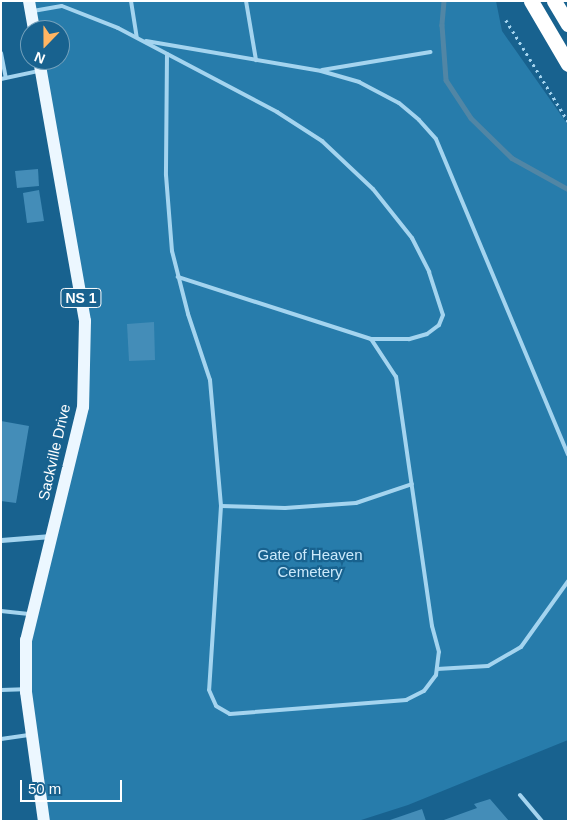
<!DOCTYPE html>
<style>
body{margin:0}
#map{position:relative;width:569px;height:822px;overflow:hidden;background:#18628f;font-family:Helvetica,sans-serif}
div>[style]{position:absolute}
.green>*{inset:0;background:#277cab}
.stream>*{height:4.5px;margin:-2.25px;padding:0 2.25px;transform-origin:2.25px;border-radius:2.25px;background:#5186a5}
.building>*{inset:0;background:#448db8}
.path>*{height:2.5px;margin-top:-1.25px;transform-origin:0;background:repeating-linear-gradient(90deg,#a4d4ef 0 2.5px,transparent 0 6.5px)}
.lane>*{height:4px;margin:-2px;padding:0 2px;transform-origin:2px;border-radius:2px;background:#a4d4ef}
.street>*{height:5px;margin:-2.5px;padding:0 2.5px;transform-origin:2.5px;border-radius:2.5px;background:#a4d4ef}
.primary>*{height:12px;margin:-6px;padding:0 6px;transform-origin:6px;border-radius:6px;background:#ecf7ff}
.highway>*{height:15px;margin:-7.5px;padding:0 7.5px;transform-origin:7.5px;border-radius:7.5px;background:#fff}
span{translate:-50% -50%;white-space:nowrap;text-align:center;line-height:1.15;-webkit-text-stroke:4.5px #18628f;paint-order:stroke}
.shield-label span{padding:1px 4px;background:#18628f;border:1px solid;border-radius:4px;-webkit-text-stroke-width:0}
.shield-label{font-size:14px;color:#fff;font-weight:700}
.street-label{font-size:15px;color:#fff}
.park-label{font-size:15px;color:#cbe9fb}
.frame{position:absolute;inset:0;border:2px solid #fff;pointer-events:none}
.north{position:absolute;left:20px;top:20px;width:50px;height:50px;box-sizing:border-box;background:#18628f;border:1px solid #74a1bc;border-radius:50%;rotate:202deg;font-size:14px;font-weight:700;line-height:20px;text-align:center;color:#fff}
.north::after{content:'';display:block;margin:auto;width:18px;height:22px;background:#ffb562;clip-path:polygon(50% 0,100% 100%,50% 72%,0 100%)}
.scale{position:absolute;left:20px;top:780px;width:102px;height:22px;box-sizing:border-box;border:2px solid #fff;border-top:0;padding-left:6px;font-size:15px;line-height:18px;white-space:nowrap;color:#fff;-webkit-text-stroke:4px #18628f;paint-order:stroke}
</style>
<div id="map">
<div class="green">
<div style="clip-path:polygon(29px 1px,496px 1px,502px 31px,568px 125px,568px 740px,408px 805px,358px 821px,44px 821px,26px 640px,83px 407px,85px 321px,39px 60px,60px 60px,60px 30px,34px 30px)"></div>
</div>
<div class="stream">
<div style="left:444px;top:1px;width:24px;rotate:95deg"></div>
<div style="left:442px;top:25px;width:55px;rotate:85.8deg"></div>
<div style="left:446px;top:80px;width:45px;rotate:56.7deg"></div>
<div style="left:471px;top:118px;width:57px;rotate:44.3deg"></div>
<div style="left:512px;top:158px;width:64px;rotate:29deg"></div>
</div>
<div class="building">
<div style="clip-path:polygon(38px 169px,39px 186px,17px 188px,15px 171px)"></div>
<div style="clip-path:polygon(39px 190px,44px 221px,27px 223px,23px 193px)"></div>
<div style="clip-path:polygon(154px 322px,155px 360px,129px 361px,127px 324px)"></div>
<div style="clip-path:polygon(1px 421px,29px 426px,16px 503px,1px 501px)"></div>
<div style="clip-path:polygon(490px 799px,509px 821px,441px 821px,477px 808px,474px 804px)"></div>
<div style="clip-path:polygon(422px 809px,426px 821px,390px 821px,390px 820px)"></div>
</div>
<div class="path">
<div style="left:506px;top:20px;width:119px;rotate:58.5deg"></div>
</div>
<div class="lane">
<div style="left:131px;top:1px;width:36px;rotate:81deg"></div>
<div style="left:246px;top:1px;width:60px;rotate:80.4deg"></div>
<div style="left:33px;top:11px;width:29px;rotate:-10deg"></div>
<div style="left:62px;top:6px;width:60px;rotate:21.4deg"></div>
<div style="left:118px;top:28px;width:180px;rotate:27.8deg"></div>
<div style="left:277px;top:112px;width:54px;rotate:32.8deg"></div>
<div style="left:322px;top:141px;width:70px;rotate:43.3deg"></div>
<div style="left:373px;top:189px;width:63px;rotate:51.5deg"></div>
<div style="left:412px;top:238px;width:38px;rotate:63deg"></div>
<div style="left:429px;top:272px;width:45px;rotate:72deg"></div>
<div style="left:443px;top:315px;width:11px;rotate:112deg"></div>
<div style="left:439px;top:325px;width:15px;rotate:143deg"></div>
<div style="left:427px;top:334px;width:19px;rotate:164deg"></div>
<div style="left:409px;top:339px;width:38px;rotate:180deg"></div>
<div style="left:371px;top:339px;width:203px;rotate:-162.2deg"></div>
<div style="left:146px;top:41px;width:178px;rotate:9.7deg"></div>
<div style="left:321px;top:71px;width:40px;rotate:16deg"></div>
<div style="left:359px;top:82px;width:45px;rotate:27.7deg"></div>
<div style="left:399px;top:103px;width:26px;rotate:40deg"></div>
<div style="left:419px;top:120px;width:25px;rotate:48deg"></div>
<div style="left:436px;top:139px;width:342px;rotate:67.3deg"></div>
<div style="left:1px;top:53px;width:25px;rotate:79deg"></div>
<div style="left:167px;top:54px;width:121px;rotate:90.5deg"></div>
<div style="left:166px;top:175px;width:76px;rotate:85.5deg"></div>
<div style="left:172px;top:251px;width:65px;rotate:75.7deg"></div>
<div style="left:188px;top:314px;width:70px;rotate:71.6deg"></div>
<div style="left:210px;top:380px;width:126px;rotate:85deg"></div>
<div style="left:221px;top:506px;width:184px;rotate:93.7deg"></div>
<div style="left:209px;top:690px;width:17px;rotate:66deg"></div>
<div style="left:216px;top:706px;width:16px;rotate:30deg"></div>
<div style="left:230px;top:714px;width:177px;rotate:-4.5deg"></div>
<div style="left:406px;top:700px;width:20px;rotate:-27deg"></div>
<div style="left:424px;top:691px;width:20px;rotate:-53deg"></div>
<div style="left:436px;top:675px;width:23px;rotate:-83deg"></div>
<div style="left:439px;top:652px;width:27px;rotate:-105deg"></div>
<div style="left:432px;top:626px;width:252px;rotate:-98.2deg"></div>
<div style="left:396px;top:377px;width:45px;rotate:-123.3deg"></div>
<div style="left:322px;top:70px;width:110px;rotate:-9.4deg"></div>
<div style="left:1px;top:79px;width:39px;rotate:-12deg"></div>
<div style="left:221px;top:506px;width:64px;rotate:1.8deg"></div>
<div style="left:285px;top:508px;width:71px;rotate:-4deg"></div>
<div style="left:356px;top:503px;width:59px;rotate:-18.7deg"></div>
<div style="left:1px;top:611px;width:28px;rotate:6deg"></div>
<div style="left:437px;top:669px;width:51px;rotate:-3.4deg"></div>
<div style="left:488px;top:666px;width:38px;rotate:-30deg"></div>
<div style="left:521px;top:647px;width:81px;rotate:-54.5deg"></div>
<div style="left:1px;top:690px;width:23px;rotate:-2deg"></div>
<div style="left:1px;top:739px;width:28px;rotate:-8deg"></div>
<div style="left:520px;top:795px;width:34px;rotate:50deg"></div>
</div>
<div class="street">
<div style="left:1px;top:540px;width:50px;rotate:-4.6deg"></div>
</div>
<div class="primary">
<div style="left:29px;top:1px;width:29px;rotate:80deg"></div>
<div style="left:39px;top:60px;width:265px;rotate:80deg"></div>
<div style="left:85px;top:321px;width:86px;rotate:91.3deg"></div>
<div style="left:83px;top:407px;width:240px;rotate:103.7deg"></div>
<div style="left:26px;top:640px;width:52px;rotate:90deg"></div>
<div style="left:26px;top:692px;width:130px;rotate:82.1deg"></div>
</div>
<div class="highway">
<div style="left:531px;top:1px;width:73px;rotate:59.6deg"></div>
<div style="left:554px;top:1px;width:27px;rotate:59deg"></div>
</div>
<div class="shield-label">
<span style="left:81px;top:298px">NS 1</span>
</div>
<div class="street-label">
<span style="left:54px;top:452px;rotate:-77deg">Sackville Drive</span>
</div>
<div class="park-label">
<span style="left:310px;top:563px">Gate of Heaven<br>Cemetery</span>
</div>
<div class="frame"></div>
<div class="north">N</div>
<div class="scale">50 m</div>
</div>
